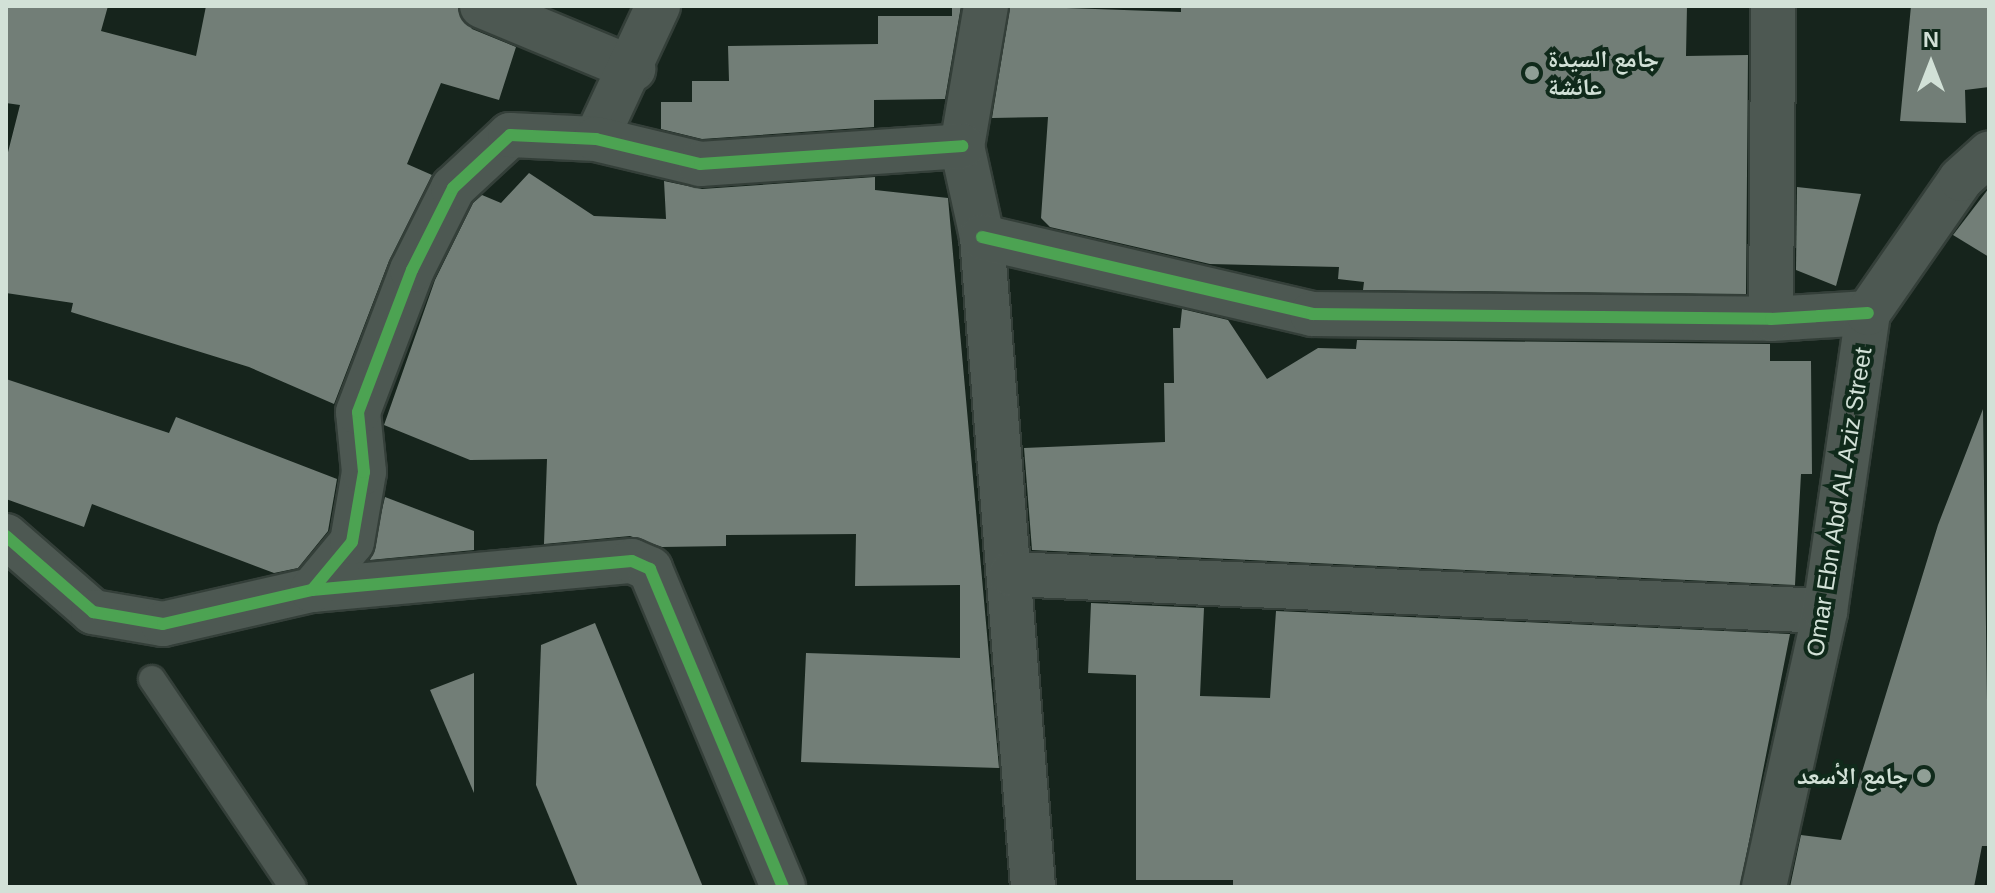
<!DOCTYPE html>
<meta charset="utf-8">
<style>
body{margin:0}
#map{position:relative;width:1995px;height:893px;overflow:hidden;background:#16241c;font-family:Helvetica,"Noto Naskh Arabic",sans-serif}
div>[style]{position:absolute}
.building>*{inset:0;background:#727e77}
.roads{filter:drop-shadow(2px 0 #343f39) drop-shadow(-2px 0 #343f39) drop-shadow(0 2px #343f39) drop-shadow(0 -2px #343f39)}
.lane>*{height:26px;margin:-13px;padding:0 13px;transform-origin:13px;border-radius:13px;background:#4d5852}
.street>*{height:44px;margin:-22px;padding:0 22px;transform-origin:22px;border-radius:22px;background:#4d5852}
.secondary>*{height:44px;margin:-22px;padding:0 22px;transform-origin:22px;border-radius:22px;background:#4d5852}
.cycleway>*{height:12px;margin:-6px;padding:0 6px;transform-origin:6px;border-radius:6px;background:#4ca352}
.dots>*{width:22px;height:22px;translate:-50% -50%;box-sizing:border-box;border:4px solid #102a1b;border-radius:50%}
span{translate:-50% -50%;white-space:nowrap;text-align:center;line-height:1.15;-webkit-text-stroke:8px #102a1b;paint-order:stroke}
.poi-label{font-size:24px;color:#d2e1d7;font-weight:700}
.left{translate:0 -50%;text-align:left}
.right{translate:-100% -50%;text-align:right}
.street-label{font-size:24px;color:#d2e1d7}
.frame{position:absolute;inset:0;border:8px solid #d2e1d7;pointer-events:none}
.north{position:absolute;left:1891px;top:24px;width:80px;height:80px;-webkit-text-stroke:6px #102a1b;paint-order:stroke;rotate:0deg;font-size:22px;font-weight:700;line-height:32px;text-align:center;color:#d2e1d7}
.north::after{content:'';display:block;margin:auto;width:28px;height:36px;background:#d2e1d7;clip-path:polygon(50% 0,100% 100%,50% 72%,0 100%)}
</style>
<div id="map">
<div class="building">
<div style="clip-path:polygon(6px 6px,108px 6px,101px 31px,196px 56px,206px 6px,458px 6px,472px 29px,516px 47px,499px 100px,441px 83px,407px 164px,432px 175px,389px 261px,334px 404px,249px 367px,71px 312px,73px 303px,6px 293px,6px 160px,20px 105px,6px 103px)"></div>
<div style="clip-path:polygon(952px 6px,961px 6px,945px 99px,874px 100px,874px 127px,702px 139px,661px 129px,661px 102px,692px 102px,692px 81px,729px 81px,728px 46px,878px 44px,878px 16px,952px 16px)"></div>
<div style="clip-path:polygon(1010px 6px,1181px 12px,1181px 6px,1687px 6px,1686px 56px,1748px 55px,1746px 294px,1363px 290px,1364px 282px,1338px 279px,1339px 267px,1210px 264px,1050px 227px,1041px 218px,1048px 117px,992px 118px)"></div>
<div style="clip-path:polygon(1911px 6px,1989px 6px,1989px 87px,1965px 90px,1966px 123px,1900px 121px)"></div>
<div style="clip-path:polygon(529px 173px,594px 216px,666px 219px,664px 181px,702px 189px,875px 177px,875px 190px,948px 198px,999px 768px,801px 762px,806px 653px,960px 658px,960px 585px,855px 586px,856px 534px,726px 535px,726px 546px,662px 547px,630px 536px,544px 544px,547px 459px,470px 460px,384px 425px,435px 280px,473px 203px,482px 195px,501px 203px)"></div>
<div style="clip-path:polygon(1797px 187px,1861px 194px,1836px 286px,1796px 270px)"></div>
<div style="clip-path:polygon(1989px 188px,1989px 257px,1953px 235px)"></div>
<div style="clip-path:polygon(1182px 309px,1228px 320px,1267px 379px,1318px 348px,1356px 349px,1357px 340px,1770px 344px,1770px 361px,1811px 361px,1812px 474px,1801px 474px,1795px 585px,1032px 550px,1024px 448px,1165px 442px,1164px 383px,1174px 383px,1173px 328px,1180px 328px)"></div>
<div style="clip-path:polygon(6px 379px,169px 433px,176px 417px,337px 479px,328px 531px,298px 568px,274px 573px,92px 504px,84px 527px,6px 499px)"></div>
<div style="clip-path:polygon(1983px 409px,1989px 846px,1982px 846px,1974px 887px,1790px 887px,1801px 835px,1841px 840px,1938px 525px)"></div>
<div style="clip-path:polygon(385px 497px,474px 531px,474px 550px,370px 560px)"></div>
<div style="clip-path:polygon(1091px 603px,1204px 608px,1200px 696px,1270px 698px,1276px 611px,1790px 634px,1740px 887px,1233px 887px,1233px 880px,1136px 880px,1136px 675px,1088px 673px)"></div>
<div style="clip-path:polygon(595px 623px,703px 887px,578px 887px,536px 785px,541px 645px)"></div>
<div style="clip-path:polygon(474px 673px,474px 793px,430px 690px)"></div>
</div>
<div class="roads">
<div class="lane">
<div style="left:152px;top:679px;width:251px;rotate:55.9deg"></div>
</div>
<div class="street">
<div style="left:482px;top:6px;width:164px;rotate:22.6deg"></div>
<div style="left:986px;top:6px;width:142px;rotate:99.7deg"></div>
<div style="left:962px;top:146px;width:93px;rotate:77.6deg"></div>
<div style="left:982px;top:237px;width:652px;rotate:85.51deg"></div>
<div style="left:596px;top:139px;width:147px;rotate:-65deg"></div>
<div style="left:982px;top:237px;width:339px;rotate:13.1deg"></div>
<div style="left:1312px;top:314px;width:459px;rotate:0.6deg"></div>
<div style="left:1771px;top:319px;width:97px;rotate:-3.5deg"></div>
<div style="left:1771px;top:319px;width:313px;rotate:-89.6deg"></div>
<div style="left:6px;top:536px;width:116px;rotate:41.1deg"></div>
<div style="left:93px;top:612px;width:71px;rotate:9.7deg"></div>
<div style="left:163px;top:624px;width:153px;rotate:-12.9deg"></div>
<div style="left:312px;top:590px;width:321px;rotate:-5.2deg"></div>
<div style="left:632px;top:561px;width:20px;rotate:24deg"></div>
<div style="left:650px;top:569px;width:345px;rotate:67.3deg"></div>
<div style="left:1011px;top:574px;width:815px;rotate:2.6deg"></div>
<div style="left:312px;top:590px;width:62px;rotate:-50.2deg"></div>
<div style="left:352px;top:542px;width:71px;rotate:-80.3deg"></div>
<div style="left:364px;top:472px;width:60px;rotate:-95.7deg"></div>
<div style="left:358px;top:412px;width:152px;rotate:-69.2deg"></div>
<div style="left:412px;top:270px;width:92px;rotate:-63.4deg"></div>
<div style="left:453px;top:188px;width:78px;rotate:-42.9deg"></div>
<div style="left:510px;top:135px;width:86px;rotate:2.7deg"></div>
<div style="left:596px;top:139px;width:107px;rotate:13.5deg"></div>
<div style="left:700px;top:164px;width:263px;rotate:-3.9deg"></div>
</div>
<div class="secondary">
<div style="left:1764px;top:887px;width:283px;rotate:-77.5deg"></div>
<div style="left:1825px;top:611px;width:301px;rotate:-81.8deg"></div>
<div style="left:1868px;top:313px;width:163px;rotate:-55.2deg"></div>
<div style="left:1961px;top:179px;width:38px;rotate:-42deg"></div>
</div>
</div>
<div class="cycleway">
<div style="left:982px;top:237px;width:339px;rotate:13.1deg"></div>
<div style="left:1312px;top:314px;width:459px;rotate:0.6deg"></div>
<div style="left:1771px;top:319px;width:97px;rotate:-3.5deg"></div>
<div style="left:6px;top:536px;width:116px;rotate:41.1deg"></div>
<div style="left:93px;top:612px;width:71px;rotate:9.7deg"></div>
<div style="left:163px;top:624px;width:153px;rotate:-12.9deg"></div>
<div style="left:312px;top:590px;width:321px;rotate:-5.2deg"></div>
<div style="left:632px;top:561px;width:20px;rotate:24deg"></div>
<div style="left:650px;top:569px;width:345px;rotate:67.3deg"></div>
<div style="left:312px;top:590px;width:62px;rotate:-50.2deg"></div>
<div style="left:352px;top:542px;width:71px;rotate:-80.3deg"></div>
<div style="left:364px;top:472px;width:60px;rotate:-95.7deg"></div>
<div style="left:358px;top:412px;width:152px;rotate:-69.2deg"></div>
<div style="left:412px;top:270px;width:92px;rotate:-63.4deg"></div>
<div style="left:453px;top:188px;width:78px;rotate:-42.9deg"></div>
<div style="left:510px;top:135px;width:86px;rotate:2.7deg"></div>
<div style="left:596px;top:139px;width:107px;rotate:13.5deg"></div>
<div style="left:700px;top:164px;width:263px;rotate:-3.9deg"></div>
</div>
<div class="dots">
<div style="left:1532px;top:73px;background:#909f96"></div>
<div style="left:1924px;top:776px;background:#909f96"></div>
</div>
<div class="poi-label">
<span class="left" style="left:1548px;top:73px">جامع السيدة<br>عائشة</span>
<span class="right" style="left:1908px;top:776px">جامع الأسعد</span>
</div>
<div class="street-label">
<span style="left:1839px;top:502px;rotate:-81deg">Omar Ebn Abd AL Aziz Street</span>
</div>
<div class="frame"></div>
<div class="north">N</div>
</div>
